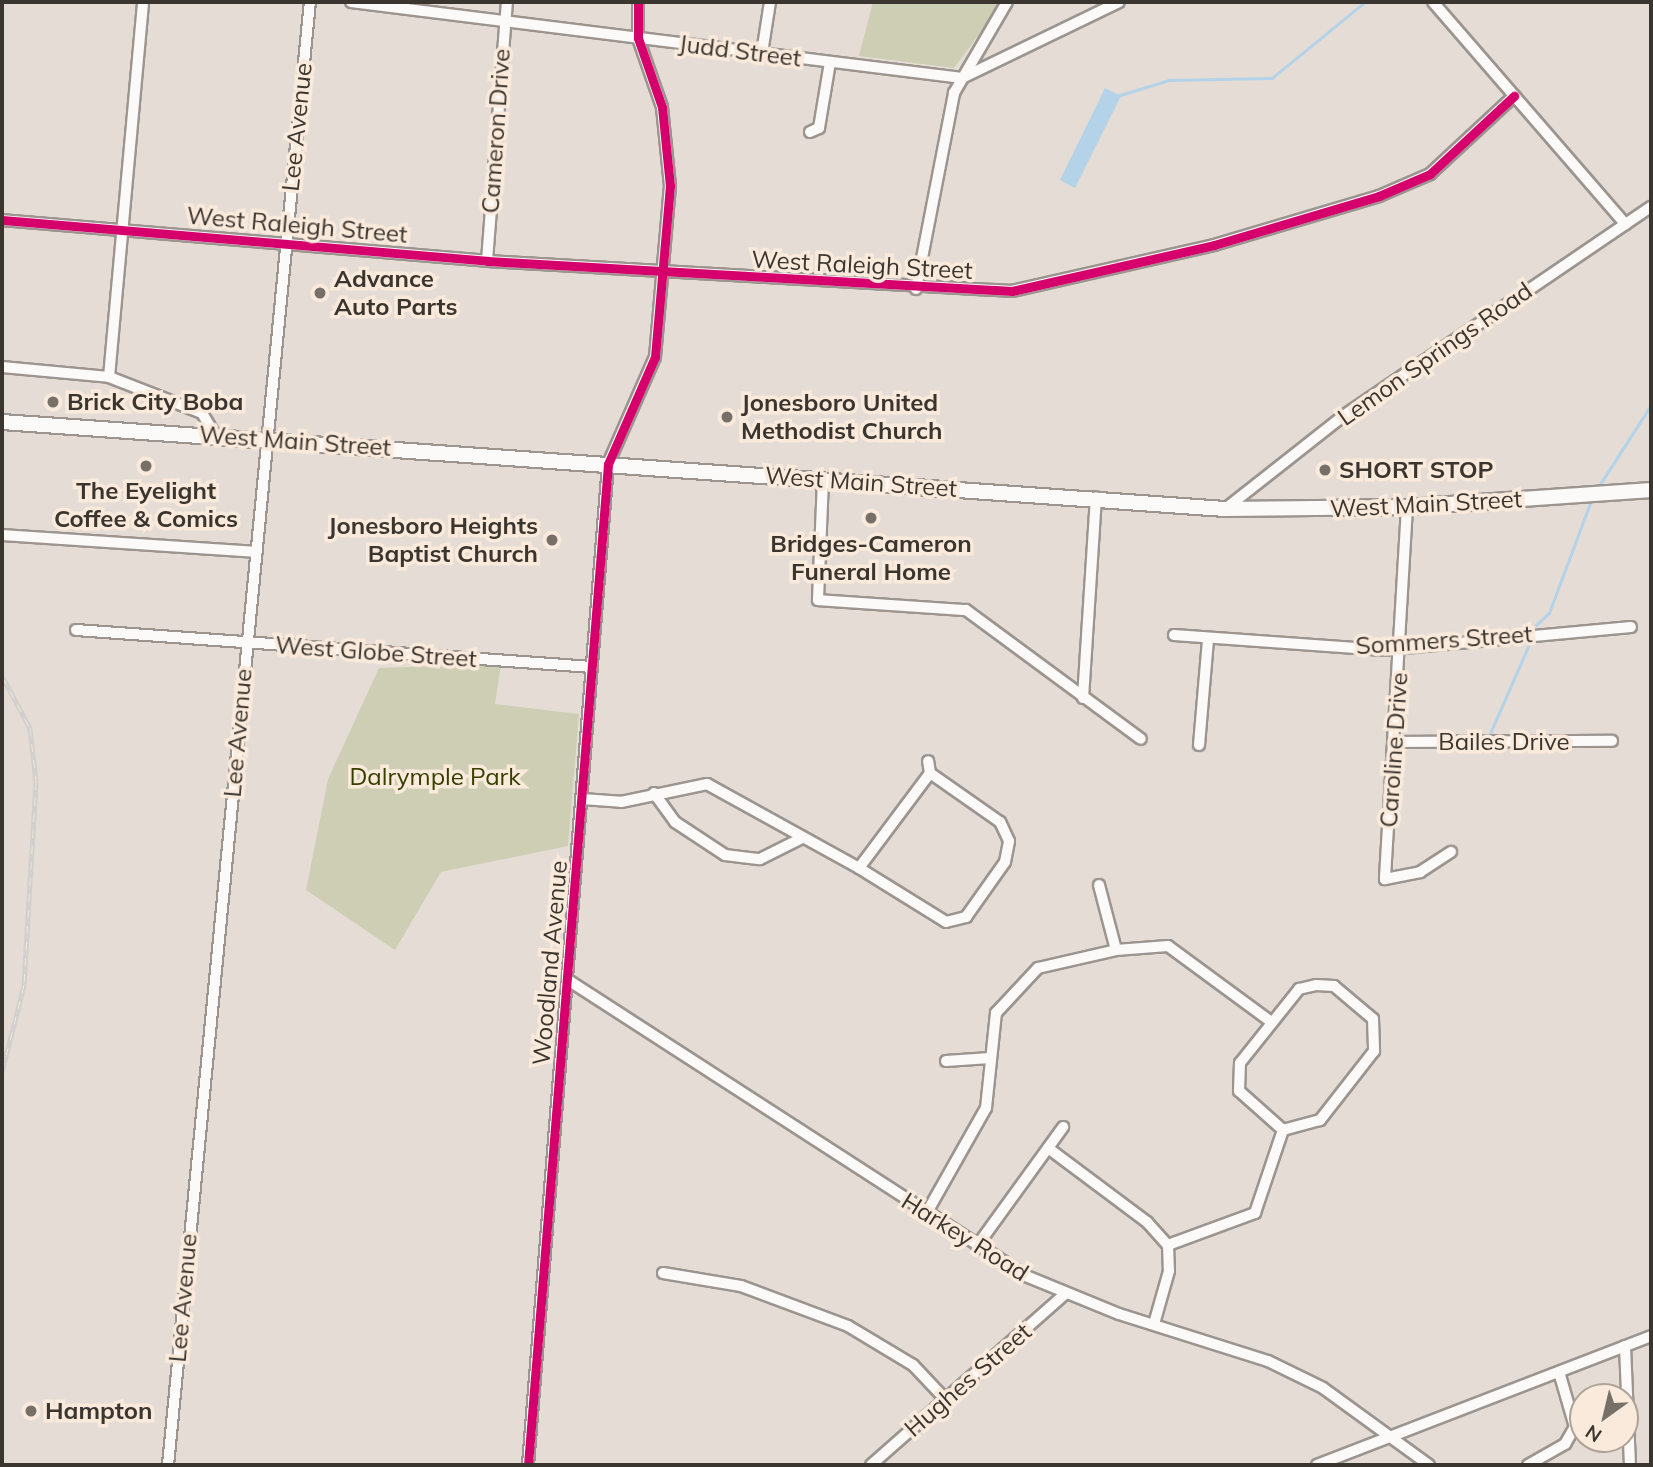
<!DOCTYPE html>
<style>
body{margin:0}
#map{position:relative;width:1653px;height:1467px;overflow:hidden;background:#e5ddd5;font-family:Mulish,sans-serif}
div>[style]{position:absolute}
.green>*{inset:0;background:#cdceb3}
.water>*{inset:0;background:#b4d2e8}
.stream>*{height:2.5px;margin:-1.25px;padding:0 1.25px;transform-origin:1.25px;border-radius:1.25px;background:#b4d2e8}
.roads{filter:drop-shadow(2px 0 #9b948f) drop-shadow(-2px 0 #9b948f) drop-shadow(0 2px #9b948f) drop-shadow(0 -2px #9b948f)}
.minor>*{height:10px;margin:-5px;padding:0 5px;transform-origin:5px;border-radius:5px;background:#fbfaf9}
.major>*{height:14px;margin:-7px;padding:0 7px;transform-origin:7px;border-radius:7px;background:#fbfaf9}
.rail>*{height:5px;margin-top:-2.5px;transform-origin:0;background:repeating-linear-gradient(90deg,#faeadb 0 8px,#d1cfcd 0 16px);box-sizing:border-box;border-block:2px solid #d1cfcd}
.cycleway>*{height:9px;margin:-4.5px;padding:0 4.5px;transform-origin:4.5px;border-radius:4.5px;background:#d6006c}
.dots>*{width:19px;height:19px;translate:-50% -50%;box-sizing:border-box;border:4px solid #faeadb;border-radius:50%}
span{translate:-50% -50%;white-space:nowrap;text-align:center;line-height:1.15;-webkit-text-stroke:7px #faeadb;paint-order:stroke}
.street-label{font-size:24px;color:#3b352f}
.poi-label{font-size:24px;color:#3b352f;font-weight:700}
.left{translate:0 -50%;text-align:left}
.right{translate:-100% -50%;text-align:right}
.park-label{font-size:24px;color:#363e00}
.frame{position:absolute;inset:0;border:4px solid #3b352f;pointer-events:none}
.north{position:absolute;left:1569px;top:1383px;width:70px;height:70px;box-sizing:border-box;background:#faeadb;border:2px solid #aea296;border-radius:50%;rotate:214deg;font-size:19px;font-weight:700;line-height:28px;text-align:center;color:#3b352f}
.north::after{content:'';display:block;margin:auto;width:24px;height:32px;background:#767069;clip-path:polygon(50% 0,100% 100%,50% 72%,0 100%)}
</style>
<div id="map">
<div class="green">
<div style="clip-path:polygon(873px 2px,1003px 2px,954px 68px,859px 56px)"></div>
<div style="clip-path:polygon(501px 664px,495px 704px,579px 714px,568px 846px,441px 872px,395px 950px,306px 890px,328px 779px,379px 668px)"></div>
</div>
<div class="water">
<div style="clip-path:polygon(1105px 88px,1121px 96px,1075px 188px,1060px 180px)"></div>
</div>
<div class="stream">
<div style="left:1117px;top:96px;width:54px;rotate:-17.1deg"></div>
<div style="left:1169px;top:80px;width:103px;rotate:-1.1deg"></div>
<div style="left:1272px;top:78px;width:120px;rotate:-39.3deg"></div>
<div style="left:1597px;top:489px;width:100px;rotate:-57.3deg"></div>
<div style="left:1536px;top:625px;width:18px;rotate:-43deg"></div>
<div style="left:1549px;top:613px;width:123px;rotate:-69.5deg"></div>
<div style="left:1489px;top:736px;width:103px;rotate:-66.4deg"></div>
</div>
<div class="roads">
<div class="minor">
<div style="left:351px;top:2px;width:616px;rotate:7.09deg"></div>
<div style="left:962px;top:78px;width:174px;rotate:-25.8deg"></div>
<div style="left:1433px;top:2px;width:294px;rotate:49.1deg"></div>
<div style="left:762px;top:53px;width:52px;rotate:-81.1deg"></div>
<div style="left:810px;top:132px;width:10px;rotate:-24deg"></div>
<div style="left:819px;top:128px;width:67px;rotate:-80.5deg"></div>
<div style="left:2px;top:220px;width:487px;rotate:4.8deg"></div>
<div style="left:487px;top:261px;width:526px;rotate:3.27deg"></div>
<div style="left:1012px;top:291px;width:207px;rotate:-12.8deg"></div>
<div style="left:1214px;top:245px;width:172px;rotate:-16.5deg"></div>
<div style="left:1379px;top:196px;width:56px;rotate:-23.3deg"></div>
<div style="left:1430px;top:174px;width:115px;rotate:-42.9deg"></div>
<div style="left:487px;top:261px;width:260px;rotate:-85.6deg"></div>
<div style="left:916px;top:289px;width:200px;rotate:-79deg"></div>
<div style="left:954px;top:93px;width:105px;rotate:-59.8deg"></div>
<div style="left:2px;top:367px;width:107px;rotate:5.3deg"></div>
<div style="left:109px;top:377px;width:100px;rotate:21.2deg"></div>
<div style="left:202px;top:413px;width:26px;rotate:59deg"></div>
<div style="left:109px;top:377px;width:377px;rotate:-84.8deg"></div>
<div style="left:823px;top:480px;width:120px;rotate:92.4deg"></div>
<div style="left:818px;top:600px;width:148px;rotate:3.9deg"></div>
<div style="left:966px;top:610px;width:217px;rotate:36.4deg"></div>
<div style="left:1407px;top:507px;width:373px;rotate:93.4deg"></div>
<div style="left:1385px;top:879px;width:36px;rotate:-11deg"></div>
<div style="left:1420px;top:872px;width:37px;rotate:-33deg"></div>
<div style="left:1225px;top:509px;width:150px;rotate:-38.2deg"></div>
<div style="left:1343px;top:416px;width:372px;rotate:-34.2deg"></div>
<div style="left:2px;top:535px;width:255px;rotate:3.8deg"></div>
<div style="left:76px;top:630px;width:517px;rotate:4.1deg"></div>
<div style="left:1174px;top:635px;width:210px;rotate:4.1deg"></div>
<div style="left:1383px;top:650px;width:249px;rotate:-5.3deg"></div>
<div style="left:1083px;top:698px;width:201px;rotate:-86.3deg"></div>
<div style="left:1396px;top:742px;width:216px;rotate:-0.3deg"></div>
<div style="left:1199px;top:745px;width:106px;rotate:-85.1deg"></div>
<div style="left:654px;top:793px;width:36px;rotate:54deg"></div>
<div style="left:675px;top:822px;width:60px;rotate:33.4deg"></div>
<div style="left:725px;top:855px;width:35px;rotate:7deg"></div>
<div style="left:760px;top:859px;width:47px;rotate:-26.6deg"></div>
<div style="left:582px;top:799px;width:39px;rotate:4deg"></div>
<div style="left:621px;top:802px;width:88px;rotate:-11.8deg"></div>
<div style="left:707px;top:784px;width:174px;rotate:28.9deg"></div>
<div style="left:859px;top:868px;width:119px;rotate:-53.2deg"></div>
<div style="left:930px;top:773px;width:12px;rotate:-99deg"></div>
<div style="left:859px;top:868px;width:102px;rotate:31.8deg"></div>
<div style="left:946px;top:922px;width:21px;rotate:-14deg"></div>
<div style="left:966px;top:917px;width:67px;rotate:-54.7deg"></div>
<div style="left:1005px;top:862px;width:21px;rotate:-79deg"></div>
<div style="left:1009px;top:841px;width:21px;rotate:-115deg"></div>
<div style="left:1000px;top:822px;width:85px;rotate:-145deg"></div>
<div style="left:1099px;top:885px;width:67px;rotate:75.3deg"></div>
<div style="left:568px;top:980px;width:545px;rotate:32.87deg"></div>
<div style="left:1026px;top:1276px;width:100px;rotate:22.2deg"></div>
<div style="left:1119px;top:1314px;width:156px;rotate:17.5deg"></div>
<div style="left:1268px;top:1361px;width:61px;rotate:26.1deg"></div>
<div style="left:1323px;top:1388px;width:131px;rotate:36deg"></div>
<div style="left:1316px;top:985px;width:18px;rotate:3deg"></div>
<div style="left:1334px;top:986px;width:51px;rotate:40.2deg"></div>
<div style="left:1373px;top:1019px;width:32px;rotate:88deg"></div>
<div style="left:1374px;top:1051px;width:88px;rotate:128deg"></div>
<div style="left:1320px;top:1120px;width:38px;rotate:165deg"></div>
<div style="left:1283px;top:1130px;width:59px;rotate:-138.4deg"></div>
<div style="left:1239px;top:1091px;width:28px;rotate:-88deg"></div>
<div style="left:1240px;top:1063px;width:95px;rotate:-51.4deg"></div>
<div style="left:1299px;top:989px;width:17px;rotate:-13deg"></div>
<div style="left:946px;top:1061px;width:44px;rotate:-3.9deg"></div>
<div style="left:1048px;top:1148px;width:124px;rotate:36.8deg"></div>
<div style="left:1147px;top:1222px;width:31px;rotate:48deg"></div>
<div style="left:1168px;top:1245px;width:26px;rotate:88deg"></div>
<div style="left:1169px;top:1271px;width:55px;rotate:105.8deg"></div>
<div style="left:926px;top:1214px;width:122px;rotate:-60.5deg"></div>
<div style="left:986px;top:1108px;width:96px;rotate:-84deg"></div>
<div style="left:996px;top:1013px;width:62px;rotate:-47deg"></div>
<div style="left:1038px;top:968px;width:80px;rotate:-13deg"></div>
<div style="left:1116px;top:950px;width:52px;rotate:-4.4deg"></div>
<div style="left:1168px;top:946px;width:127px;rotate:36.3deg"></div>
<div style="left:1168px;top:1245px;width:93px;rotate:-20.2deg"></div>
<div style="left:1255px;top:1213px;width:88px;rotate:-71.4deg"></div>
<div style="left:977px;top:1246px;width:147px;rotate:-54.1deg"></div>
<div style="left:663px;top:1273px;width:79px;rotate:9.5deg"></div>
<div style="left:741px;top:1286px;width:114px;rotate:20.5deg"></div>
<div style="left:848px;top:1326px;width:76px;rotate:31deg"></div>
<div style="left:913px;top:1365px;width:48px;rotate:46.7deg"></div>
<div style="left:1625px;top:1346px;width:119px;rotate:87.6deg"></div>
<div style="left:168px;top:1465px;width:1470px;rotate:-84.46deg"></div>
<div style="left:528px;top:1465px;width:1004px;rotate:-85.43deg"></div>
<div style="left:608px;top:464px;width:117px;rotate:-66.3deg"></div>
<div style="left:655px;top:357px;width:172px;rotate:-85deg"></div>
<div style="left:670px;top:186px;width:79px;rotate:-95.8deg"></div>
<div style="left:662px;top:107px;width:73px;rotate:-109.2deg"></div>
<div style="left:638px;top:38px;width:36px;rotate:-90deg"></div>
<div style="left:871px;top:1465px;width:259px;rotate:-41.4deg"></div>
<div style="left:1317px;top:1465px;width:358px;rotate:-21.1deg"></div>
<div style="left:1528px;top:1465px;width:43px;rotate:-29.6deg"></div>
<div style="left:1565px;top:1444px;width:20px;rotate:-60deg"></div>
<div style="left:1575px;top:1427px;width:57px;rotate:-106.2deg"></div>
</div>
<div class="major">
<div style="left:2px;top:422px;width:1226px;rotate:4.07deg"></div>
<div style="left:1225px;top:509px;width:182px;rotate:-0.6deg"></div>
<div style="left:1407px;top:507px;width:245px;rotate:-4deg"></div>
</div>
</div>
<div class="rail">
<div style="left:2px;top:676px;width:59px;rotate:61.7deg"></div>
<div style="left:30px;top:728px;width:54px;rotate:83.7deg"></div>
<div style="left:36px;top:782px;width:203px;rotate:93.4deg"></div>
<div style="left:24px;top:985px;width:90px;rotate:104.2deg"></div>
</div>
<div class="cycleway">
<div style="left:2px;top:220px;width:487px;rotate:4.8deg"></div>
<div style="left:487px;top:261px;width:526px;rotate:3.27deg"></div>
<div style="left:1012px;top:291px;width:207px;rotate:-12.8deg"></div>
<div style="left:1214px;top:245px;width:172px;rotate:-16.5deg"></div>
<div style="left:1379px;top:196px;width:56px;rotate:-23.3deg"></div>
<div style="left:1430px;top:174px;width:115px;rotate:-42.9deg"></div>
<div style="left:528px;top:1465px;width:1004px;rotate:-85.43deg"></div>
<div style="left:608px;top:464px;width:117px;rotate:-66.3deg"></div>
<div style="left:655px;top:357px;width:172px;rotate:-85deg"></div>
<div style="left:670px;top:186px;width:79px;rotate:-95.8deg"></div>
<div style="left:662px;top:107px;width:73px;rotate:-109.2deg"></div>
<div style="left:638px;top:38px;width:36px;rotate:-90deg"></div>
</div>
<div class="dots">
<div style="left:320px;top:293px;background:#767069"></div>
<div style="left:53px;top:402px;background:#767069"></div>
<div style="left:727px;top:417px;background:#767069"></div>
<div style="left:146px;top:466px;background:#767069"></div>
<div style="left:1325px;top:470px;background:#767069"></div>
<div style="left:871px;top:518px;background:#767069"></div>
<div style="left:552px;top:540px;background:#767069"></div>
<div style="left:31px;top:1411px;background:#767069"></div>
</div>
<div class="street-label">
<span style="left:740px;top:51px;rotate:7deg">Judd Street</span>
<span style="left:297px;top:127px;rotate:-84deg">Lee Avenue</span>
<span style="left:496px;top:131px;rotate:-86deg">Cameron Drive</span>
<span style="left:297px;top:225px;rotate:5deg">West Raleigh Street</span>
<span style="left:862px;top:265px;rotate:3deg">West Raleigh Street</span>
<span style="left:1435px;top:354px;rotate:-35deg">Lemon Springs Road</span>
<span style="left:295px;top:441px;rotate:4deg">West Main Street</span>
<span style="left:861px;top:482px;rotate:4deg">West Main Street</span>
<span style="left:1426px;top:504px;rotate:-3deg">West Main Street</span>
<span style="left:1444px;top:640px;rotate:-4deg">Sommers Street</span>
<span style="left:376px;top:652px;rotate:4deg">West Globe Street</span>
<span style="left:238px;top:733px;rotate:-85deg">Lee Avenue</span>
<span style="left:1504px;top:742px">Bailes Drive</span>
<span style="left:1394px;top:750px;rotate:-86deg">Caroline Drive</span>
<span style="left:550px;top:963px;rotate:-85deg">Woodland Avenue</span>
<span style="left:965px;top:1237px;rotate:32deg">Harkey Road</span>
<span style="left:183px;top:1298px;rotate:-85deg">Lee Avenue</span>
<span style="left:968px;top:1380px;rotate:-41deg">Hughes Street</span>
</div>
<div class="poi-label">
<span class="left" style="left:334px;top:293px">Advance<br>Auto Parts</span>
<span class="left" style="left:67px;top:402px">Brick City Boba</span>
<span class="left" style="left:741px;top:417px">Jonesboro United<br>Methodist Church</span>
<span class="left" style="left:1339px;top:470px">SHORT STOP</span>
<span style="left:146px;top:505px">The Eyelight<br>Coffee &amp; Comics</span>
<span class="right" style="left:538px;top:540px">Jonesboro Heights<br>Baptist Church</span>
<span style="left:871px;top:558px">Bridges-Cameron<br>Funeral Home</span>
<span class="left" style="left:45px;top:1411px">Hampton</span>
</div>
<div class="park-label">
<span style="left:435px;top:777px">Dalrymple Park</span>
</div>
<div class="frame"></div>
<div class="north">N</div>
</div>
